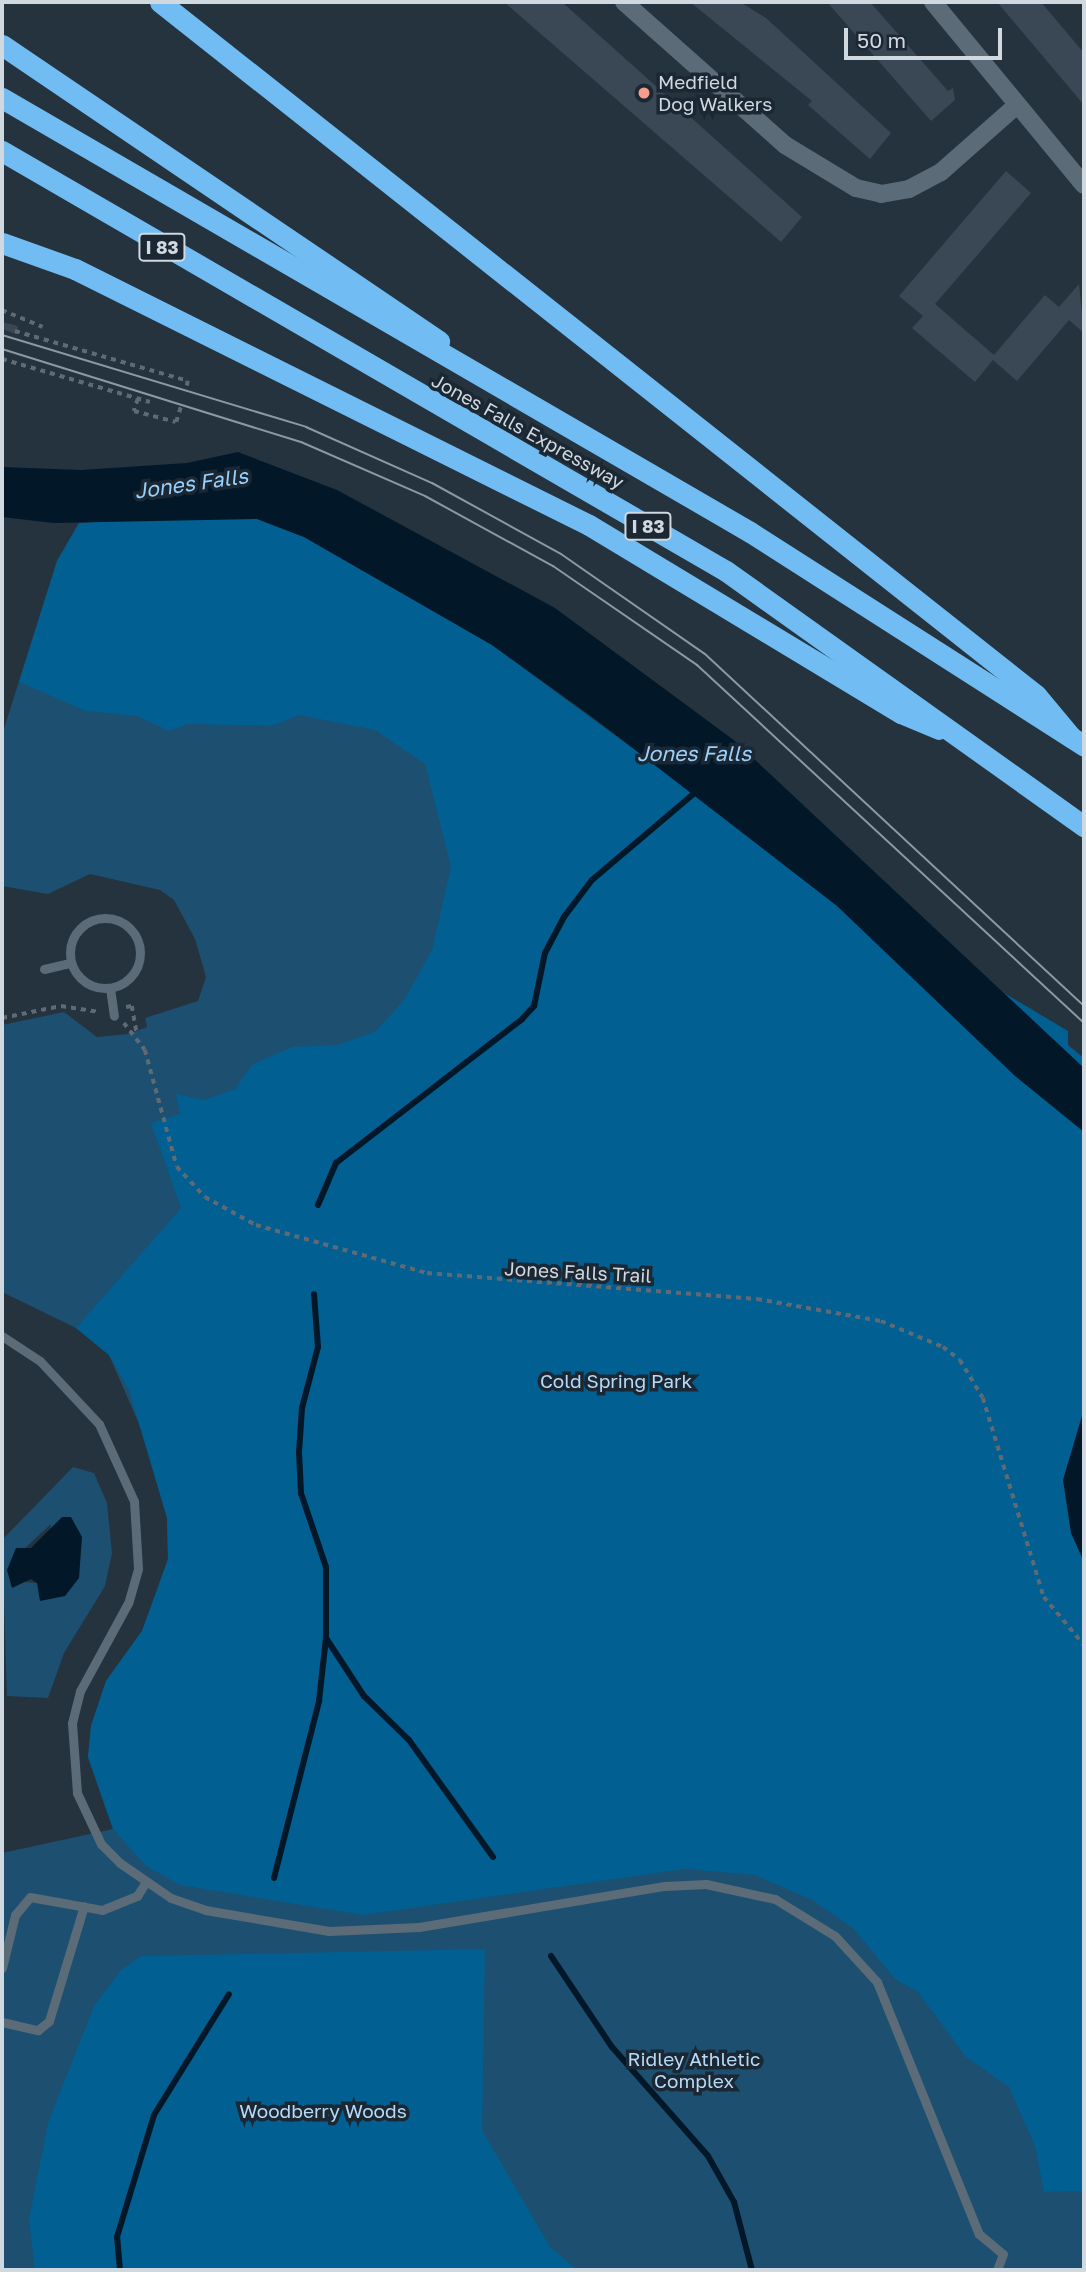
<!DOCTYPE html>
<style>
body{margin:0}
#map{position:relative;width:1086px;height:2272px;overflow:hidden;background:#24333e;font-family:"Golos Text",sans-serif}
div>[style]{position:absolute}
.green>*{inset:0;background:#1d4f71}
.forest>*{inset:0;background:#015f91}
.water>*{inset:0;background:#021829}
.stream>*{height:6px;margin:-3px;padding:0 3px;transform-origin:3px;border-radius:3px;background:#021829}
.building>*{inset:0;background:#394854}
.path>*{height:3.5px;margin-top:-1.75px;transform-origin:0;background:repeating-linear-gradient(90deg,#5e6b75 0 5px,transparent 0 10px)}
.service>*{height:9px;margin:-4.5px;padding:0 4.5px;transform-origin:4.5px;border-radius:4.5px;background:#5b6b77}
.service>.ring{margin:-4.5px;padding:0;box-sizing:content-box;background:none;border:9px solid #5b6b77;border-radius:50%}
.minor>*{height:18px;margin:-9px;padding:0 9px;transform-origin:9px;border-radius:9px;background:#5b6b77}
.motorway>*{height:21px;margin:-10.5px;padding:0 10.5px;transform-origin:10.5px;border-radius:10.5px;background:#71bcf3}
.tram>*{height:2px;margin:-1px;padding:0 1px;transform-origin:1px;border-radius:1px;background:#8d98a1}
.dots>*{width:19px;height:19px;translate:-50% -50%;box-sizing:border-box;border:4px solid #1b2833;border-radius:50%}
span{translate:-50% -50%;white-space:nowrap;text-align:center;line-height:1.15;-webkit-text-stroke:7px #1b2833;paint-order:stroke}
.shield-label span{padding:2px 5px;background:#1b2833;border:2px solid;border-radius:5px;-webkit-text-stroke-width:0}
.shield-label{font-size:18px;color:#d0d8e0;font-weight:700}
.poi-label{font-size:19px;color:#d0d8e0}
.left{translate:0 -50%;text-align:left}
.street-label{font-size:19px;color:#d0d8e0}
.park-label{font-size:19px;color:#b6daf7}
.water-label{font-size:21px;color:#99d1fc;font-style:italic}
.frame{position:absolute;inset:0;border:4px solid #d0d8e0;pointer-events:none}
.scale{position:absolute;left:844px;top:28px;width:158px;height:32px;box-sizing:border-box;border:4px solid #d0d8e0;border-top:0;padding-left:9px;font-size:21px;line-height:24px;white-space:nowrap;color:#d0d8e0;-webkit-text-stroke:5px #1b2833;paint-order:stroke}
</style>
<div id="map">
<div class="green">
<div style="clip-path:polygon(136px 522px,304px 537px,631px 747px,735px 741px,1084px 1068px,1084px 2270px,2px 2270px,2px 1853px,113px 1829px,88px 1757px,91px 1726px,106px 1681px,142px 1631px,168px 1559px,167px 1518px,150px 1449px,109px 1355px,76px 1328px,2px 1292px,2px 1025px,64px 1012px,97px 1037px,128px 1034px,147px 1027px,145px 1018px,198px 1001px,206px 977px,195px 939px,174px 900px,160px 890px,90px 874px,48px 894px,2px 886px,2px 735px,57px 561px,79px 523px)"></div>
<div style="clip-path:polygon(evenodd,73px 1467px,94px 1473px,107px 1503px,112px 1553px,105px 1586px,64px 1653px,48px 1698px,7px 1696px,2px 1540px,73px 1467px,51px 1524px,37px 1583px,23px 1582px,11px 1561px,51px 1524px)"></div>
</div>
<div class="forest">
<div style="clip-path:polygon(196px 515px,257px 519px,304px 537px,492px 645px,631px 747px,735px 741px,994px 987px,1068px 1031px,1068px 1045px,1084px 1058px,1084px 2191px,1044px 2192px,1035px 2146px,1009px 2087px,966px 2057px,918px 1992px,895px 1979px,853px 1928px,812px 1900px,755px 1875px,685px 1869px,363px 1915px,180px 1885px,146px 1866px,113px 1829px,88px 1757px,91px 1726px,106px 1681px,142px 1631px,156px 1593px,168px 1559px,167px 1518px,129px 1390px,109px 1355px,76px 1328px,181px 1208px,151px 1123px,180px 1114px,176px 1094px,204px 1100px,235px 1089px,253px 1064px,292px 1047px,338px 1045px,376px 1031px,404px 1000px,432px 950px,451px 867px,425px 764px,375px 730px,299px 715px,272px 726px,188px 724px,169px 731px,137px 716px,86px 711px,19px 682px,57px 561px,79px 523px)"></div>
<div style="clip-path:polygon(485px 1949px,482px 2130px,550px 2247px,577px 2270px,35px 2270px,29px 2219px,48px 2123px,94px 2006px,121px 1970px,141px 1956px)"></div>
</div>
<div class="water">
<div style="clip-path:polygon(238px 452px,337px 490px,555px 608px,735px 741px,1084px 1068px,1084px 1132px,1015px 1076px,837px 906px,595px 719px,492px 645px,304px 537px,257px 519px,53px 523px,2px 517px,2px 467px,81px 470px,187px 463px)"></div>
<div style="clip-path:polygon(1084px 1409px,1084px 1562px,1071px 1533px,1063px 1480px)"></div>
<div style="clip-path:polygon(62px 1517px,71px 1517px,82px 1537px,79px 1578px,65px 1596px,40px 1601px,37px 1583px,31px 1579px,12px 1588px,7px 1570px,16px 1548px,31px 1548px)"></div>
</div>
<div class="stream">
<div style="left:318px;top:1205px;width:46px;rotate:-66.8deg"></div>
<div style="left:336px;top:1163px;width:235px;rotate:-37.7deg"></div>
<div style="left:522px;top:1019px;width:18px;rotate:-47deg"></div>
<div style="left:534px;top:1006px;width:54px;rotate:-78.3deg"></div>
<div style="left:545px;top:953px;width:41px;rotate:-62.2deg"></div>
<div style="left:564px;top:917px;width:46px;rotate:-52.9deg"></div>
<div style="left:592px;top:880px;width:138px;rotate:-40.3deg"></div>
<div style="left:326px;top:1638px;width:69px;rotate:56.8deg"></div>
<div style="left:364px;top:1696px;width:63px;rotate:44.4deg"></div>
<div style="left:409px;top:1740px;width:144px;rotate:54.3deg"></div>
<div style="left:274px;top:1878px;width:183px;rotate:-75.7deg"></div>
<div style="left:319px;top:1701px;width:63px;rotate:-83.7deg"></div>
<div style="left:326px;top:1638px;width:71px;rotate:-90deg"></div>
<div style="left:326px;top:1567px;width:78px;rotate:-108.7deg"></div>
<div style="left:301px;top:1493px;width:41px;rotate:-92.8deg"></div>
<div style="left:299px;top:1452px;width:44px;rotate:-86.1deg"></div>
<div style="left:302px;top:1408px;width:63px;rotate:-75.3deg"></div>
<div style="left:318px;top:1347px;width:53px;rotate:-94.3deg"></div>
<div style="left:551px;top:1956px;width:110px;rotate:56.2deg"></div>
<div style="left:612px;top:2047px;width:145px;rotate:48.6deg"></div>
<div style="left:708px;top:2156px;width:53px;rotate:60.5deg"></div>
<div style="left:734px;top:2202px;width:70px;rotate:75.2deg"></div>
<div style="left:120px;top:2270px;width:33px;rotate:-95deg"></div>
<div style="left:117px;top:2237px;width:127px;rotate:-73.1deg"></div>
<div style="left:154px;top:2115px;width:142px;rotate:-58.2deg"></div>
</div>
<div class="building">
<div style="clip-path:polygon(504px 2px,562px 2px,802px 217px,781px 242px)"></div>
<div style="clip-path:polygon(690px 2px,740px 2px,766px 18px,891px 133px,870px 159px,808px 105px,812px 101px)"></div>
<div style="clip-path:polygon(827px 2px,870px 2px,948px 91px,953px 88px,955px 100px,931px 121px)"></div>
<div style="clip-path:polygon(997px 2px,1041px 2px,1084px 53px,1084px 105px)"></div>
<div style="clip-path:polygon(1006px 171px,1031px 193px,935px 304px,994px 355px,1045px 295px,1059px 307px,1079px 284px,1084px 333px,1069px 320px,1017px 381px,993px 360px,975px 382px,912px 328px,923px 316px,899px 296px)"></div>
<div style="clip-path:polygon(2px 322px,18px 326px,16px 334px,2px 329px)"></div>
</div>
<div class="path">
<div style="left:2px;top:310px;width:44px;rotate:22.5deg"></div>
<div style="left:15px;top:331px;width:180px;rotate:16.1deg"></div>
<div style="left:188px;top:381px;width:5px;rotate:101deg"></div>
<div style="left:2px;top:359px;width:154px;rotate:16.2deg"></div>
<div style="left:138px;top:399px;width:13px;rotate:108deg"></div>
<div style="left:134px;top:411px;width:43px;rotate:14.7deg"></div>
<div style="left:176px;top:422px;width:17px;rotate:-73deg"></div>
<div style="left:126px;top:1007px;width:6px;rotate:-9deg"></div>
<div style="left:132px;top:1006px;width:28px;rotate:80deg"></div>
<div style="left:2px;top:1018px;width:60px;rotate:-11.5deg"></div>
<div style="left:61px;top:1006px;width:37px;rotate:9deg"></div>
<div style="left:124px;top:1023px;width:34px;rotate:52deg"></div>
<div style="left:145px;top:1050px;width:121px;rotate:74.7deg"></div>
<div style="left:177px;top:1167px;width:41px;rotate:47deg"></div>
<div style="left:205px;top:1197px;width:58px;rotate:28.8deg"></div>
<div style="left:256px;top:1225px;width:178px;rotate:15.7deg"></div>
<div style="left:427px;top:1273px;width:331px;rotate:4.5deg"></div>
<div style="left:757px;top:1299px;width:126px;rotate:10.1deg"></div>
<div style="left:881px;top:1321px;width:67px;rotate:22.8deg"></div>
<div style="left:943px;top:1347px;width:21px;rotate:37deg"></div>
<div style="left:960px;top:1360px;width:44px;rotate:58.8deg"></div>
<div style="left:983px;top:1398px;width:208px;rotate:73deg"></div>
<div style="left:1044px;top:1597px;width:62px;rotate:50.2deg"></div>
</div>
<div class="service">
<div class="ring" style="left:70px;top:918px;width:61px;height:61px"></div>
<div style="left:44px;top:969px;width:28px;rotate:-13deg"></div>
<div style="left:110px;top:988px;width:28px;rotate:82deg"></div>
<div style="left:2px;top:1336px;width:45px;rotate:33.3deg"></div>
<div style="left:40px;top:1361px;width:86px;rotate:46.9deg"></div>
<div style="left:99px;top:1424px;width:85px;rotate:65.6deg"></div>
<div style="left:134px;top:1501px;width:68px;rotate:86.6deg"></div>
<div style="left:138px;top:1569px;width:35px;rotate:106deg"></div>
<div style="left:128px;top:1603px;width:100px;rotate:118.6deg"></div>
<div style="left:80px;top:1691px;width:33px;rotate:104deg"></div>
<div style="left:72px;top:1723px;width:70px;rotate:85.9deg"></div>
<div style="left:77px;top:1793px;width:56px;rotate:64.8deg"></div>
<div style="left:101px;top:1844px;width:27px;rotate:45deg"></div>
<div style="left:120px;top:1863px;width:62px;rotate:34.5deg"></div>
<div style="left:171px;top:1898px;width:36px;rotate:19deg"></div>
<div style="left:205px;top:1910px;width:126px;rotate:9.6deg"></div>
<div style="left:329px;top:1931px;width:90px;rotate:-2.5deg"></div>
<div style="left:419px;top:1927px;width:249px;rotate:-9.5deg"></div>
<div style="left:665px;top:1886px;width:41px;rotate:-2.8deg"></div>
<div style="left:706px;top:1884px;width:71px;rotate:12.3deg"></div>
<div style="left:775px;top:1899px;width:70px;rotate:31.7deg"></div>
<div style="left:835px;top:1936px;width:62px;rotate:47.6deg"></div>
<div style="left:877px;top:1982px;width:272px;rotate:68deg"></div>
<div style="left:979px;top:2234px;width:31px;rotate:40deg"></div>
<div style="left:1003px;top:2254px;width:17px;rotate:111deg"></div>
<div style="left:2px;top:1968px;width:55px;rotate:-76.2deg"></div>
<div style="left:15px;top:1915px;width:23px;rotate:-50deg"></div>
<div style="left:30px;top:1897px;width:73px;rotate:10.2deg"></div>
<div style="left:102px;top:1910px;width:38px;rotate:-22deg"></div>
<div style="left:137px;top:1896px;width:15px;rotate:-58deg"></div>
<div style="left:2px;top:2022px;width:37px;rotate:13deg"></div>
<div style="left:38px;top:2030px;width:14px;rotate:-39deg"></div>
<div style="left:49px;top:2021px;width:120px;rotate:-73.1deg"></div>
</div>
<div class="minor">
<div style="left:624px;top:2px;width:215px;rotate:41.6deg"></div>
<div style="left:785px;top:145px;width:83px;rotate:31.2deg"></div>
<div style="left:856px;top:188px;width:26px;rotate:13deg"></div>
<div style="left:881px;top:194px;width:28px;rotate:-10deg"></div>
<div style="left:909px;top:189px;width:36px;rotate:-28deg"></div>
<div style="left:941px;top:172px;width:101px;rotate:-41.4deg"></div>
<div style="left:933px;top:2px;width:237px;rotate:50.5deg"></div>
</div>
<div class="motorway">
<div style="left:160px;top:2px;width:1117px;rotate:38.35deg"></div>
<div style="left:1036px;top:695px;width:55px;rotate:50.2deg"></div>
<div style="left:2px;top:45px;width:528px;rotate:34.11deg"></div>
<div style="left:2px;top:98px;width:865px;rotate:30.12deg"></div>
<div style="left:750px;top:532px;width:397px;rotate:32.6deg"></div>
<div style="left:2px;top:151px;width:837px;rotate:30.12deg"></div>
<div style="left:726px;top:571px;width:440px;rotate:35.5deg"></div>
<div style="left:2px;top:243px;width:77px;rotate:19.6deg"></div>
<div style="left:75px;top:269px;width:574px;rotate:26.48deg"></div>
<div style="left:589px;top:525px;width:364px;rotate:31.1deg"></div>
<div style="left:901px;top:713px;width:41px;rotate:22.8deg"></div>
</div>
<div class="tram">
<div style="left:2px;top:335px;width:318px;rotate:16.8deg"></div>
<div style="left:306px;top:427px;width:138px;rotate:24deg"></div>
<div style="left:432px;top:483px;width:147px;rotate:28.8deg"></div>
<div style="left:561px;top:554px;width:175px;rotate:34.8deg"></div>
<div style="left:705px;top:654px;width:517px;rotate:42.88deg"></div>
<div style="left:2px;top:349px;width:313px;rotate:17.3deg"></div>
<div style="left:301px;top:442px;width:135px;rotate:23.5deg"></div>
<div style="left:425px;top:496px;width:146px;rotate:28.7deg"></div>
<div style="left:553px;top:566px;width:175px;rotate:34.5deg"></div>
<div style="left:697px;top:665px;width:527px;rotate:42.77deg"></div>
</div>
<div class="dots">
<div style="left:644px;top:93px;background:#f49d8b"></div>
</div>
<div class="shield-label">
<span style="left:162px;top:247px">I 83</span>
<span style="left:648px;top:526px">I 83</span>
</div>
<div class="poi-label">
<span class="left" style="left:658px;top:93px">Medfield<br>Dog Walkers</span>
</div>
<div class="street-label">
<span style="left:528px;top:431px;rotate:29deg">Jones Falls Expressway</span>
<span style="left:578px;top:1272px;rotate:3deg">Jones Falls Trail</span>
</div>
<div class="park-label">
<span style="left:616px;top:1381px">Cold Spring Park</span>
<span style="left:694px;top:2070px">Ridley Athletic<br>Complex</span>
<span style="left:323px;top:2111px">Woodberry Woods</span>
</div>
<div class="water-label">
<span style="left:191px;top:483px;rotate:-8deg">Jones Falls</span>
<span style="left:694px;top:753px">Jones Falls</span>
</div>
<div class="frame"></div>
<div class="scale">50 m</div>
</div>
